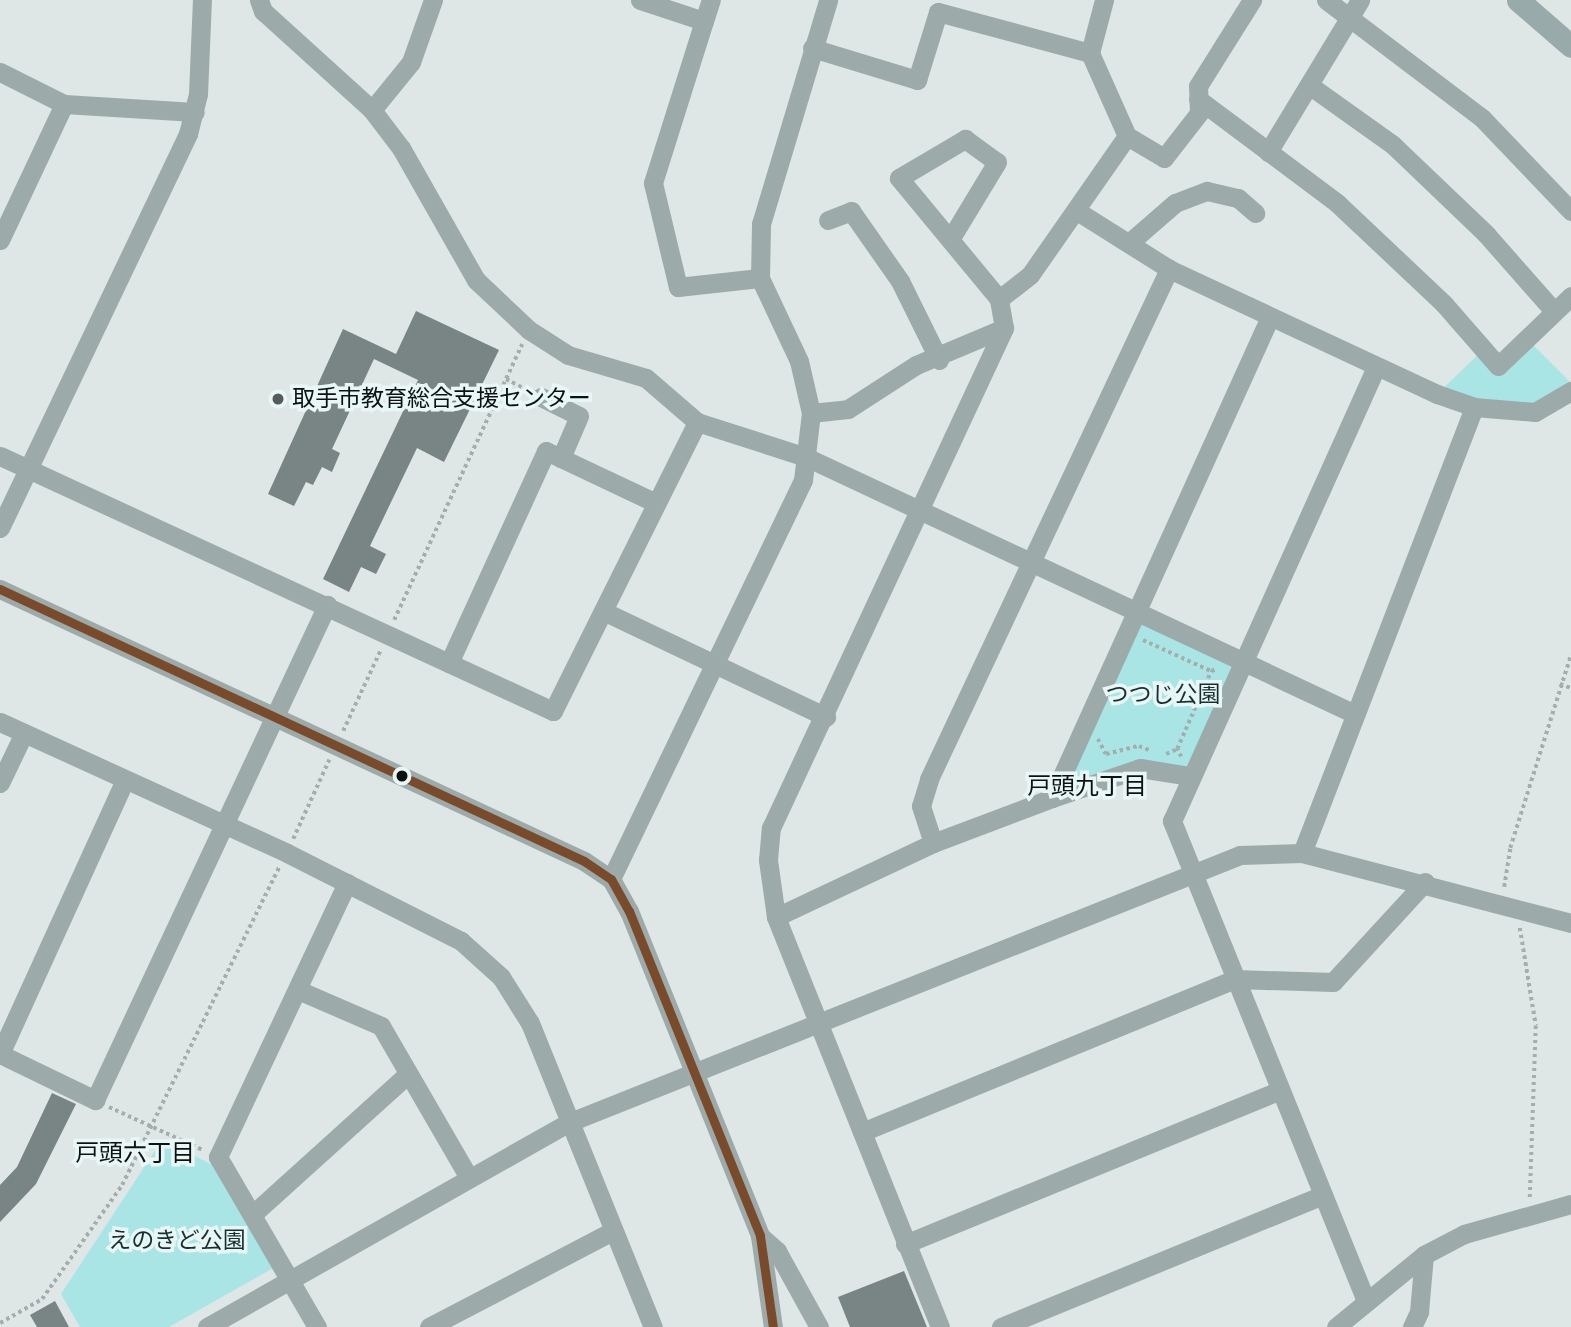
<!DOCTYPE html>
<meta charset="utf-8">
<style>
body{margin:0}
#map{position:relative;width:1571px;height:1327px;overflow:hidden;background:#dee6e6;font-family:"Varela Round","Noto Sans JP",sans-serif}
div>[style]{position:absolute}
.green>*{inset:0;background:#a9e5e4}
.building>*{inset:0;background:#798484}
.path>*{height:3.5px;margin-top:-1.75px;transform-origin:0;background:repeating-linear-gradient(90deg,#a4aeae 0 3.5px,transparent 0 7px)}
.minor>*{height:19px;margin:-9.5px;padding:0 9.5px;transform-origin:9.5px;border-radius:9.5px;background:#9daaaa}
.major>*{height:23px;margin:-11.5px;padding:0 11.5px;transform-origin:11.5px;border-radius:11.5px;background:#98aaaa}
.bus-1>*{height:9px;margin:-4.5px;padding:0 4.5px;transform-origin:4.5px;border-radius:4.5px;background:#7a4b2a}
.dots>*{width:19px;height:19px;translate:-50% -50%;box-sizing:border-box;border:4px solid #e8f7f6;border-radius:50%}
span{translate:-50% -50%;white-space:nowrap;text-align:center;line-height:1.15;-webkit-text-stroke:7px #e8f7f6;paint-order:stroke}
.poi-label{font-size:23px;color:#0c1111}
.left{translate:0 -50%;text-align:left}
.park-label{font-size:23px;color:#192e2e}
.neighbourhood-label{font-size:24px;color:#0c1111}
</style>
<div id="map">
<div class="green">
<div style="clip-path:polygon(1527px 339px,1571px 383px,1547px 407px,1437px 394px,1483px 350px,1499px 366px)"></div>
<div style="clip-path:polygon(1136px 612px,1243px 662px,1190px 776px,1140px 768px,1052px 798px)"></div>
<div style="clip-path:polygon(162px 1140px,213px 1165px,275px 1267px,169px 1327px,80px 1327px,61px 1294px)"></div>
</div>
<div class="building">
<div style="clip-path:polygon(416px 311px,499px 350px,444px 462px,417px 448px,370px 546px,386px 554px,376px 574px,361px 567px,349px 592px,323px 579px,418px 380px,374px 359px,332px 449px,340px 453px,332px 472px,322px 467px,313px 485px,306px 482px,294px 506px,268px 494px,343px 329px,396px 354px)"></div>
<div style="clip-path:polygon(52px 1093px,76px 1104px,36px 1184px,0 1222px,0 1185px,17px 1167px)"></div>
<div style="clip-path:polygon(904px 1271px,927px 1327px,850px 1327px,838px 1297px)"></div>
<div style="clip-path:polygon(55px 1301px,69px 1327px,37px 1327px,30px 1315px)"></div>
</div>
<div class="path">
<div style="left:506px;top:379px;width:24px;rotate:28deg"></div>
<div style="left:394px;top:620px;width:304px;rotate:-65.1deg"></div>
<div style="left:1143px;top:640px;width:75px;rotate:24.5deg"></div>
<div style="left:1560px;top:684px;width:12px;rotate:20deg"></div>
<div style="left:343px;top:731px;width:90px;rotate:-65.1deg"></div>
<div style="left:1098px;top:739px;width:17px;rotate:62deg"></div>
<div style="left:1106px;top:754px;width:34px;rotate:-14deg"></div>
<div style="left:1139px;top:746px;width:11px;rotate:22deg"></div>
<div style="left:1166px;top:754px;width:12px;rotate:-24deg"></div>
<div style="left:1181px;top:757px;width:9px;rotate:-117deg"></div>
<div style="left:1177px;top:749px;width:85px;rotate:-66.4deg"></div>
<div style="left:1211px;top:671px;width:6px;rotate:-18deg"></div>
<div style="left:293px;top:839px;width:87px;rotate:-65.5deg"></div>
<div style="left:1504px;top:887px;width:39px;rotate:-81deg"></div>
<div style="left:1510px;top:848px;width:203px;rotate:-72.5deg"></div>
<div style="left:1520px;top:928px;width:99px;rotate:80.7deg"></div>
<div style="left:1536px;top:1026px;width:173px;rotate:92deg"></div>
<div style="left:109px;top:1107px;width:103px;rotate:24.6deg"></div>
<div style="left:0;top:1323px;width:48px;rotate:-29.7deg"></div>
<div style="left:42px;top:1299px;width:139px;rotate:-54.9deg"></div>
<div style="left:122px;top:1185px;width:354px;rotate:-63.7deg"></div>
</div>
<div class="minor">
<div style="left:259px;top:0;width:12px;rotate:70deg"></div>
<div style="left:263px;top:11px;width:147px;rotate:42.2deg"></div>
<div style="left:372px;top:110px;width:48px;rotate:52.7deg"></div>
<div style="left:401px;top:148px;width:152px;rotate:60.4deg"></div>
<div style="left:476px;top:280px;width:73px;rotate:43.3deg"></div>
<div style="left:529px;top:330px;width:46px;rotate:32.7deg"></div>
<div style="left:568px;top:355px;width:81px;rotate:16.4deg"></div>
<div style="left:646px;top:378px;width:67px;rotate:40.8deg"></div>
<div style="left:697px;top:422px;width:114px;rotate:17.8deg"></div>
<div style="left:806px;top:457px;width:604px;rotate:25.08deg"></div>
<div style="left:640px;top:0;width:67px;rotate:18.2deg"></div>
<div style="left:704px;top:21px;width:170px;rotate:107.5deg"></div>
<div style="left:653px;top:183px;width:107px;rotate:76.5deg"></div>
<div style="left:678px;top:287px;width:82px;rotate:-6.3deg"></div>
<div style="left:1326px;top:0;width:196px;rotate:37.1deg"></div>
<div style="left:1482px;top:118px;width:129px;rotate:46.3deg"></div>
<div style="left:704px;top:21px;width:22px;rotate:-72deg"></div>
<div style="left:812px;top:48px;width:110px;rotate:16.9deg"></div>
<div style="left:917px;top:80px;width:71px;rotate:-72.8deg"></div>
<div style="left:938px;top:12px;width:157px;rotate:15.1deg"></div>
<div style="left:1090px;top:53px;width:91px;rotate:66deg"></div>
<div style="left:1127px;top:136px;width:169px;rotate:124.9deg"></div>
<div style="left:1030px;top:275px;width:39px;rotate:142deg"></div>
<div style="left:1090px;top:53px;width:55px;rotate:-75.2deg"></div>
<div style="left:0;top:72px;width:72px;rotate:26.6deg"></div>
<div style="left:64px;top:104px;width:131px;rotate:3.5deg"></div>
<div style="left:1309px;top:85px;width:103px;rotate:35.5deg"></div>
<div style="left:1393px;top:145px;width:129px;rotate:43.7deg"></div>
<div style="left:1486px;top:234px;width:103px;rotate:48.6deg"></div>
<div style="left:1198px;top:99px;width:174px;rotate:36.8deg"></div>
<div style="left:1337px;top:203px;width:147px;rotate:43.3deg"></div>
<div style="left:1444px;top:304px;width:82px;rotate:48.9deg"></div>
<div style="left:1498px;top:366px;width:101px;rotate:-43.8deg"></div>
<div style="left:372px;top:110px;width:62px;rotate:-50.9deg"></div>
<div style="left:411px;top:62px;width:66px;rotate:-70.5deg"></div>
<div style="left:1127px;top:136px;width:43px;rotate:30.7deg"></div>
<div style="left:1164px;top:158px;width:57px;rotate:-52.1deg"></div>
<div style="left:1199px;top:113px;width:27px;rotate:-92deg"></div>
<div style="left:1198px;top:86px;width:102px;rotate:-57.9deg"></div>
<div style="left:1268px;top:152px;width:178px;rotate:-58.8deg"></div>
<div style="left:1077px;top:211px;width:109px;rotate:32.2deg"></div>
<div style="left:1169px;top:269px;width:296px;rotate:25deg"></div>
<div style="left:1437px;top:394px;width:39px;rotate:19deg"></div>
<div style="left:1474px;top:407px;width:61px;rotate:4.7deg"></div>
<div style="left:1535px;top:412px;width:42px;rotate:-30.3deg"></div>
<div style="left:828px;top:220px;width:25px;rotate:-21deg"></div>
<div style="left:851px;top:211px;width:85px;rotate:55deg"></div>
<div style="left:900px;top:281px;width:88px;rotate:63.7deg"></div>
<div style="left:0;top:240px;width:150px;rotate:-64.8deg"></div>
<div style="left:1129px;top:243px;width:61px;rotate:-41deg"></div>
<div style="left:1175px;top:203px;width:34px;rotate:-21deg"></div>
<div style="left:1207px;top:191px;width:32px;rotate:13deg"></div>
<div style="left:1238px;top:198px;width:23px;rotate:41deg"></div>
<div style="left:541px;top:397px;width:42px;rotate:26.6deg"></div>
<div style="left:579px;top:416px;width:46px;rotate:113.2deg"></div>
<div style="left:811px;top:413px;width:37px;rotate:-6deg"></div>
<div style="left:848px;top:409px;width:81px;rotate:-32.9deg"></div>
<div style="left:916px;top:365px;width:95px;rotate:-22.8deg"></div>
<div style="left:0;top:456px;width:609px;rotate:24.76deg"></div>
<div style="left:553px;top:711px;width:323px;rotate:-63.5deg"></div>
<div style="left:0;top:528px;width:437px;rotate:-64.5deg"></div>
<div style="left:188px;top:134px;width:41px;rotate:-76deg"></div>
<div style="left:198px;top:94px;width:94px;rotate:-87.6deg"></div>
<div style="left:0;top:589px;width:644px;rotate:24.97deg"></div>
<div style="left:584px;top:861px;width:32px;rotate:34deg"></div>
<div style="left:611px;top:879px;width:37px;rotate:61deg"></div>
<div style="left:629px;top:911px;width:350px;rotate:68deg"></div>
<div style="left:760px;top:1236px;width:92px;rotate:81.9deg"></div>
<div style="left:603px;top:611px;width:247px;rotate:25.4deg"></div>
<div style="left:449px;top:663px;width:233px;rotate:-65.4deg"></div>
<div style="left:546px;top:451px;width:122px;rotate:25.3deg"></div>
<div style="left:0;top:722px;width:315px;rotate:24.5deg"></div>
<div style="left:287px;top:853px;width:195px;rotate:26.8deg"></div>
<div style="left:461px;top:941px;width:54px;rotate:42deg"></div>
<div style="left:501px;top:977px;width:54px;rotate:57.8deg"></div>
<div style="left:530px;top:1023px;width:328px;rotate:68deg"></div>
<div style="left:0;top:783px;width:55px;rotate:-64.4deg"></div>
<div style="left:1052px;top:798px;width:526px;rotate:-65.63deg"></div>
<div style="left:933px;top:843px;width:39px;rotate:-108deg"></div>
<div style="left:921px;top:806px;width:28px;rotate:-73deg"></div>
<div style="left:929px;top:779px;width:564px;rotate:-64.8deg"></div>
<div style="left:1302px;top:853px;width:478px;rotate:-68.9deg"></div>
<div style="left:611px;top:879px;width:443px;rotate:-64.3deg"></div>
<div style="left:803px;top:480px;width:67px;rotate:-83.2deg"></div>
<div style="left:811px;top:413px;width:53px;rotate:-103deg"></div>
<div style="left:799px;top:361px;width:92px;rotate:-115.2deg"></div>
<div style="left:760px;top:278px;width:54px;rotate:-88.9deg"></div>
<div style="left:761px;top:224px;width:234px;rotate:-73.3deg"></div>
<div style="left:776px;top:917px;width:174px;rotate:-25.2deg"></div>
<div style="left:933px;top:843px;width:127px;rotate:-20.7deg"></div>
<div style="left:1052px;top:798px;width:93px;rotate:-18.8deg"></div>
<div style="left:1140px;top:768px;width:51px;rotate:9.1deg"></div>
<div style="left:298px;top:990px;width:90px;rotate:23.4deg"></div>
<div style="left:381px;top:1026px;width:176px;rotate:59.9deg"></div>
<div style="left:0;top:1054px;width:106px;rotate:25.8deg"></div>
<div style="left:95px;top:1100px;width:547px;rotate:-64.89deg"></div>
<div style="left:0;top:1054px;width:301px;rotate:-65.5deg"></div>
<div style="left:862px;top:1132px;width:403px;rotate:-22.3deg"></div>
<div style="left:1235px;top:979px;width:98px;rotate:1.8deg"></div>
<div style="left:1333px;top:982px;width:136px;rotate:-47.4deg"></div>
<div style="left:253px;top:1214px;width:209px;rotate:-42.1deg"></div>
<div style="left:760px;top:1236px;width:23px;rotate:41deg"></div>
<div style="left:777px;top:1251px;width:87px;rotate:61.1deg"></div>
<div style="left:905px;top:1244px;width:405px;rotate:-22.3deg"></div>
<div style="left:1366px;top:1301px;width:518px;rotate:-112.01deg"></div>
<div style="left:1172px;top:821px;width:498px;rotate:-65.8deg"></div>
<div style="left:207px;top:1327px;width:417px;rotate:-29.5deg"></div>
<div style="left:570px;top:1122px;width:721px;rotate:-21.73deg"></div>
<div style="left:1240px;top:855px;width:62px;rotate:-1.8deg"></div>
<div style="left:1302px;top:853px;width:278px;rotate:14.6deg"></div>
<div style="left:317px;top:1327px;width:197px;rotate:-120.2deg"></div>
<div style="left:218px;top:1157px;width:303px;rotate:-64.8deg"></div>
<div style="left:429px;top:1327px;width:208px;rotate:-27.6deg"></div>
<div style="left:940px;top:1327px;width:442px;rotate:-111.8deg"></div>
<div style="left:776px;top:917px;width:58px;rotate:-98deg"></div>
<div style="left:768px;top:860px;width:32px;rotate:-85deg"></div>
<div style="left:771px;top:828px;width:552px;rotate:-65.01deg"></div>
<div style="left:1004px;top:328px;width:29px;rotate:-100deg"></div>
<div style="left:999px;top:299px;width:157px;rotate:-129.6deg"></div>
<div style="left:899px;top:178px;width:77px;rotate:-30.6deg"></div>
<div style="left:965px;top:139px;width:39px;rotate:36deg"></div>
<div style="left:997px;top:162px;width:89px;rotate:121.2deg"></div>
<div style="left:1001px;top:1327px;width:348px;rotate:-22.3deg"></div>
<div style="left:1336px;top:1327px;width:114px;rotate:-39.3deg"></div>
<div style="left:1424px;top:1255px;width:45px;rotate:-27.7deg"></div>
<div style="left:1464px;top:1234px;width:111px;rotate:-15.7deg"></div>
<div style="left:1412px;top:1327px;width:17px;rotate:-65deg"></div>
<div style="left:1419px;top:1312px;width:57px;rotate:-85deg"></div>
</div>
<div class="major">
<div style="left:1518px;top:0;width:70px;rotate:41deg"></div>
</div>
<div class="bus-1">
<div style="left:0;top:589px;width:644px;rotate:24.97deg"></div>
<div style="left:584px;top:861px;width:32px;rotate:34deg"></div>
<div style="left:611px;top:879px;width:37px;rotate:61deg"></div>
<div style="left:629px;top:911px;width:350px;rotate:68deg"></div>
<div style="left:760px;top:1236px;width:92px;rotate:81.9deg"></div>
</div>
<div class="dots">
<div style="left:278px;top:399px;background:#565c5c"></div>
<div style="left:402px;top:776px;background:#0c1111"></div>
</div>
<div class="poi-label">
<span class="left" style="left:292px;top:399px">取手市教育総合支援センター</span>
</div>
<div class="park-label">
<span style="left:1163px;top:695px">つつじ公園</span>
<span style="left:177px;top:1241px">えのきど公園</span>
</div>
<div class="neighbourhood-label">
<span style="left:1087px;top:787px">戸頭九丁目</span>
<span style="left:135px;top:1154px">戸頭六丁目</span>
</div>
</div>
